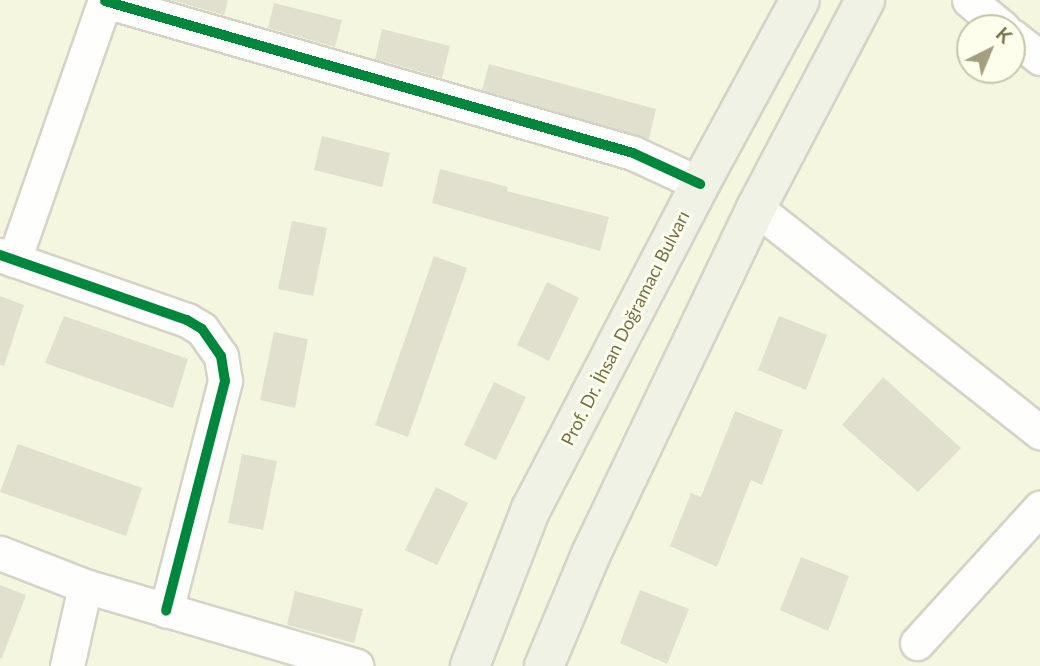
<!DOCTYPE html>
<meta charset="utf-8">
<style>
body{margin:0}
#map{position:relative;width:1040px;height:666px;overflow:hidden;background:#f6f7eb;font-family:Lato,sans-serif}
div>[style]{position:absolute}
.residential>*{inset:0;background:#f4f6e0}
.building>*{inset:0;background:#e1e0cf}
.roads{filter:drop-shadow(2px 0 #d4d4c6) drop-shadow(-2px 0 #d4d4c6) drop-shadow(0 2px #d4d4c6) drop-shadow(0 -2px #d4d4c6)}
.minor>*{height:33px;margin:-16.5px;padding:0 16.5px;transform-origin:16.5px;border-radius:16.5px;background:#fefefc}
.major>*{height:38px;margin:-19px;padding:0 19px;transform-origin:19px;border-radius:19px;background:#f0f2e5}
.cycleway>*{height:10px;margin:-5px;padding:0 5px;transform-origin:5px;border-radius:5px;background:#00873e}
span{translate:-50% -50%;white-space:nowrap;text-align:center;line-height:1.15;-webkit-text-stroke:6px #fdffec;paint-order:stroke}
.street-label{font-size:18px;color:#76714a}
.north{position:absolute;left:956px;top:14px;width:70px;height:70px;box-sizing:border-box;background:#fdffec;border:2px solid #c7c6ab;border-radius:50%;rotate:43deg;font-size:19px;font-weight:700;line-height:28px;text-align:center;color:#76714a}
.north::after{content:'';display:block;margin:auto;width:24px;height:32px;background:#a3a082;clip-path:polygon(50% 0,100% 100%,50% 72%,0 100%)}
</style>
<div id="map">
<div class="residential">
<div style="clip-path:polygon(evenodd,0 0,1040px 0,1040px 666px,0 666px,0 0,970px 28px,1012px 28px,1012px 70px,970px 70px,970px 28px)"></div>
</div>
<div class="building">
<div style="clip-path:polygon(171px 0,228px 0,224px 15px)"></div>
<div style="clip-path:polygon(274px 3px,342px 20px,335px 47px,268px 28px)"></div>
<div style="clip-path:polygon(382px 29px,450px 46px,442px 78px,375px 59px)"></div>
<div style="clip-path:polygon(489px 64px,656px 109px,649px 139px,482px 90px)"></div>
<div style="clip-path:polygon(322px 136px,390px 153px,382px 187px,314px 170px)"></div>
<div style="clip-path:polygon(440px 169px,508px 187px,507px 191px,609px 217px,600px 251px,432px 203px)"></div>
<div style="clip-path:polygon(292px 221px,327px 228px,313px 296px,278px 289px)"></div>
<div style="clip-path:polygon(434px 256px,467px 268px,408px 437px,375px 425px)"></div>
<div style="clip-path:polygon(547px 282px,579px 298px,549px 361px,517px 345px)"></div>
<div style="clip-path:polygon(0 296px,24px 305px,4px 366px,0 365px)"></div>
<div style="clip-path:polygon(64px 316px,188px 359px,173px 408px,45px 363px)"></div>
<div style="clip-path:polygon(779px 316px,827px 335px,806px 390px,758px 370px)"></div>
<div style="clip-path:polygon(274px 332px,308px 339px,295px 408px,260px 400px)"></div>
<div style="clip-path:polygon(883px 377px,961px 448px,918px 492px,842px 425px)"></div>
<div style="clip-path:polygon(494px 382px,526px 397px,496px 460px,464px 445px)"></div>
<div style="clip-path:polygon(735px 411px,783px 430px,762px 485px,751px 480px,717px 567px,670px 546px,691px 493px,701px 497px)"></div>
<div style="clip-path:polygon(18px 444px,142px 488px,126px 536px,0 492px)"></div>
<div style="clip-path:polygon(242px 454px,277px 461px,263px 530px,228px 523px)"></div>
<div style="clip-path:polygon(436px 487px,468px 503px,437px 565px,405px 550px)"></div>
<div style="clip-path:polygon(801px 557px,849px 576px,828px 631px,780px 610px)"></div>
<div style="clip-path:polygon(0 585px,26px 595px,2px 658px,0 658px)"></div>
<div style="clip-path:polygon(640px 590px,689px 609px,667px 664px,620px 643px)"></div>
<div style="clip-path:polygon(295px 591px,363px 609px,354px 643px,287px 625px)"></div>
</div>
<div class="roads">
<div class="minor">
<div style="left:969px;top:0;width:44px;rotate:39.5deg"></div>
<div style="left:105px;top:1px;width:549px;rotate:16.06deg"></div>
<div style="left:633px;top:153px;width:74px;rotate:24.8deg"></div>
<div style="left:1012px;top:36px;width:36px;rotate:38deg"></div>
<div style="left:756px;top:208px;width:362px;rotate:38.3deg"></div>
<div style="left:0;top:255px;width:198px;rotate:19.2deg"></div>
<div style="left:187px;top:320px;width:17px;rotate:31deg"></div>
<div style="left:202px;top:329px;width:33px;rotate:55deg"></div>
<div style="left:221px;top:356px;width:25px;rotate:81deg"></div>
<div style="left:225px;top:381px;width:237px;rotate:104.4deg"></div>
<div style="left:14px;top:260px;width:275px;rotate:-70.7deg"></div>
<div style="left:0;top:553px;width:91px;rotate:21.2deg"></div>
<div style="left:85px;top:586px;width:283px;rotate:16.4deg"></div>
<div style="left:917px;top:643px;width:183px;rotate:-47.7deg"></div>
<div style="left:67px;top:666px;width:82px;rotate:-77.3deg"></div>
</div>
<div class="major">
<div style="left:470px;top:666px;width:168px;rotate:-68.8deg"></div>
<div style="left:531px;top:509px;width:366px;rotate:-62.5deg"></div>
<div style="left:700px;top:184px;width:209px;rotate:-61.5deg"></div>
<div style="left:544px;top:666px;width:121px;rotate:-67.2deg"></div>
<div style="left:591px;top:554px;width:383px;rotate:-64.5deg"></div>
<div style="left:756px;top:208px;width:235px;rotate:-62.3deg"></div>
</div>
</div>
<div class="cycleway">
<div style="left:105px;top:1px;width:549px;rotate:16.06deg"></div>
<div style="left:633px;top:153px;width:74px;rotate:24.8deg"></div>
<div style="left:0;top:255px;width:198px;rotate:19.2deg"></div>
<div style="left:187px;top:320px;width:17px;rotate:31deg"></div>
<div style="left:202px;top:329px;width:33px;rotate:55deg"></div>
<div style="left:221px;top:356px;width:25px;rotate:81deg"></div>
<div style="left:225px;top:381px;width:237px;rotate:104.4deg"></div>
</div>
<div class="street-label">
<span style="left:625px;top:328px;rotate:-63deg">Prof. Dr. İhsan Doğramacı Bulvarı</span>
</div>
<div class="north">K</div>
</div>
